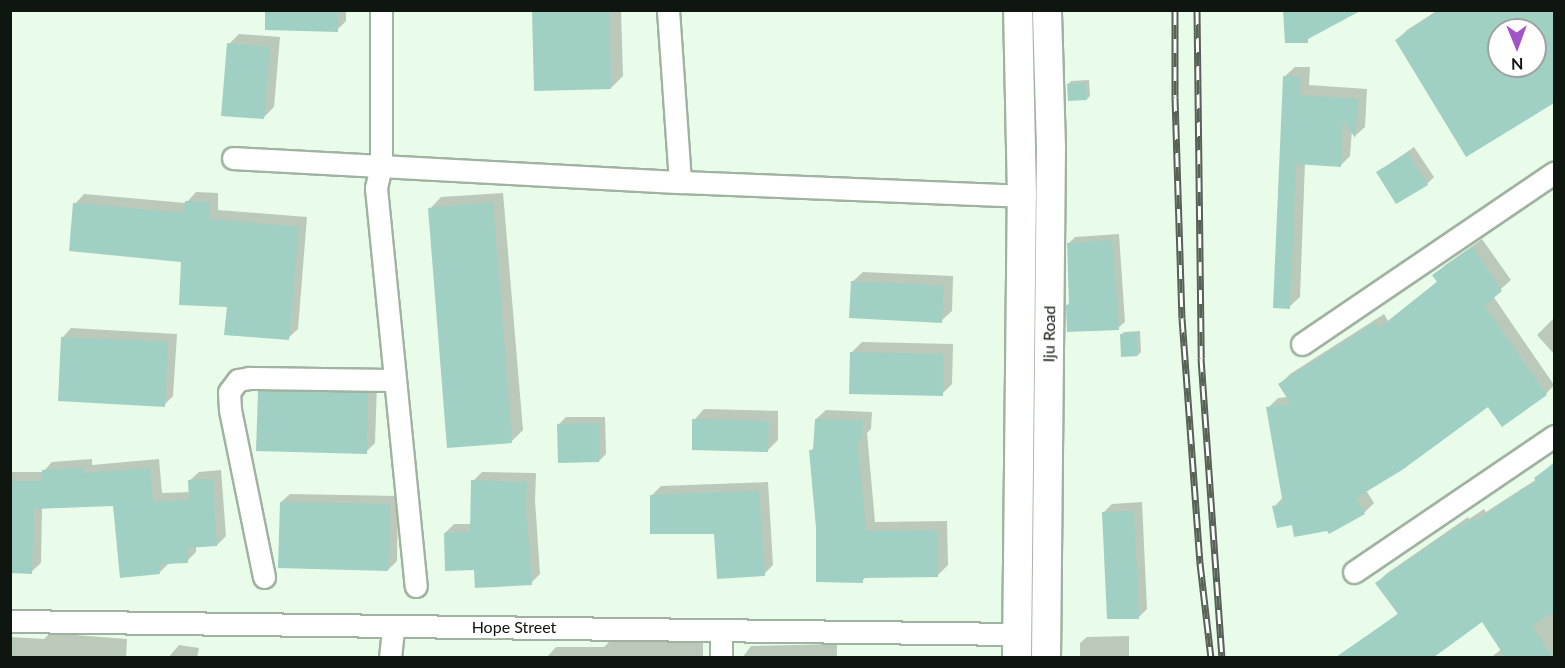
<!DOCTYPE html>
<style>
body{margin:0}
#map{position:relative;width:1565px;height:668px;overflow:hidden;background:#e9fce9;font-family:Lato,sans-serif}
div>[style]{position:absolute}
.shadow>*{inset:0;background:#0003}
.building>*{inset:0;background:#a0cfc4}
.roads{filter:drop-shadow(2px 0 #a0b2a0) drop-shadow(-2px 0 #a0b2a0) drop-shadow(0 2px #a0b2a0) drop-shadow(0 -2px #a0b2a0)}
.street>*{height:21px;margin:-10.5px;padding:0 10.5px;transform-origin:10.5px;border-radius:10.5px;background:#fff}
.secondary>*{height:28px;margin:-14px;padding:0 14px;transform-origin:14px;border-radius:14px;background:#fff}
.rail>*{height:7px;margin-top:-3.5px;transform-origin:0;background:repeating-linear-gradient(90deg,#fff 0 14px,#576157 0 28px);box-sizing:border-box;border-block:2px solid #576157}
span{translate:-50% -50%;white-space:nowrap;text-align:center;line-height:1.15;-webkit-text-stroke:4.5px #fff;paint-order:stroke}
.street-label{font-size:16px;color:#0f150f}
.frame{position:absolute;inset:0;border:12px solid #0f150f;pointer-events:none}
.north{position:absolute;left:1487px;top:18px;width:60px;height:60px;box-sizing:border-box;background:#fff;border:2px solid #9fa19f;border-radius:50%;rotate:179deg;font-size:16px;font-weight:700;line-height:24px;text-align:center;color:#0f150f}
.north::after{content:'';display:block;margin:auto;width:21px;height:27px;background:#a054c6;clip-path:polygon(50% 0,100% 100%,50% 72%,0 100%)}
</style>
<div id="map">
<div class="shadow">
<div style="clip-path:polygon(267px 10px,346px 10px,346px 21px,337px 30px)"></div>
<div style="clip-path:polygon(534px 10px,621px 10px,623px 76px,611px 88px)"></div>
<div style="clip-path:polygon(evenodd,1438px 10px,1554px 10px,1554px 101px,1466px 155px,1397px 40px,1407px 30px,1438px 10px,1499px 30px,1535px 30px,1535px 66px,1499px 66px,1499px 30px)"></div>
<div style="clip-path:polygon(239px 34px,280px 37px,274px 107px,263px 118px,229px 44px)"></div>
<div style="clip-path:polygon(1295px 67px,1310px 67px,1309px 85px,1367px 89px,1365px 127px,1355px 136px,1352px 130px,1350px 156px,1340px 166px,1305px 163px,1300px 297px,1289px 307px,1284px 77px)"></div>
<div style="clip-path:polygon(1089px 80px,1090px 96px,1087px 99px,1068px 84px,1071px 81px)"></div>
<div style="clip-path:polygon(1414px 147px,1434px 177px,1427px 184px,1378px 172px)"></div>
<div style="clip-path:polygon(196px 192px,218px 193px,218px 210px,307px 217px,298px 329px,288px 338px,228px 305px,183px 260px,75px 204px,84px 194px,186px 203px)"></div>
<div style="clip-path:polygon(503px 193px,523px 430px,512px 441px,430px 209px,441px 197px)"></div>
<div style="clip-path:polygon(1119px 234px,1125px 322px,1118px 328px,1067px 305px,1071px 302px,1068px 244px,1075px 237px)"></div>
<div style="clip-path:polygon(1482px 239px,1511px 280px,1493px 296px,1554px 385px,1546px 394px,1488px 405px,1366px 490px,1374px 503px,1364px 513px,1328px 530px,1293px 523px,1274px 507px,1283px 497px,1268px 408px,1278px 398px,1288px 397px,1280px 384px,1290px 374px,1384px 314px,1388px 321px,1438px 281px,1434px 276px,1444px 266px)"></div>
<div style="clip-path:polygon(863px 272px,953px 276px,952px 311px,941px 321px,852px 282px)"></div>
<div style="clip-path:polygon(1554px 318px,1554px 354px,1537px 335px)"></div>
<div style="clip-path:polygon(71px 328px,177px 334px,173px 396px,164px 405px,63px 337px)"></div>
<div style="clip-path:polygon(1140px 331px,1141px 352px,1138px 355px,1121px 335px,1124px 332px)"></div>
<div style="clip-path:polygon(862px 342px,953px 344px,952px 384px,942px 394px,852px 352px)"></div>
<div style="clip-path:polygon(269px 382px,377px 384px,375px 443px,366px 452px,260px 392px)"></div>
<div style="clip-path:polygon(704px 409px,778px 411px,778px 440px,768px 450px,694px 420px)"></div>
<div style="clip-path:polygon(826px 410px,872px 412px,871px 429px,867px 433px,875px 522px,947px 521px,948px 565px,938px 575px,867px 576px,862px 581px,818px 528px,811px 451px,814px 447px,816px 419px)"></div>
<div style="clip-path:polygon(566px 417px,605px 417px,606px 454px,599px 461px,559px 424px)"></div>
<div style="clip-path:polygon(92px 459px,92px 465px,159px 459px,162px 493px,190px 492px,189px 481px,199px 472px,221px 470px,226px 536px,217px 545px,196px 546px,196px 552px,187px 561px,168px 564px,159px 573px,115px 504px,42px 507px,41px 563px,31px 572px,10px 572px,10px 472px,43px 472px,52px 462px)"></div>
<div style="clip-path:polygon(1554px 462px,1554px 658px,1490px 658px,1502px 649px,1483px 620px,1432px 658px,1338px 658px,1399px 613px,1377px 583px,1386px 574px,1468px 517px,1469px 519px,1484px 509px,1486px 512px,1537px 479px)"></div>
<div style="clip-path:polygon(482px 472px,536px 473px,535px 500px,540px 574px,531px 583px,475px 568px,445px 533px,454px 524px,472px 524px,473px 481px)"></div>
<div style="clip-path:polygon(768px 482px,773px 565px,764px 574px,716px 533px,651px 496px,661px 486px)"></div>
<div style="clip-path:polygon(290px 494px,398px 496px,397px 561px,388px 570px,281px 502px)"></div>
<div style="clip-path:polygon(1142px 502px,1147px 609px,1138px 618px,1103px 513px,1112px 504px)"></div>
<div style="clip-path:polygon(50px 633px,127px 639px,126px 658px,10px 658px,10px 637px,44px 639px)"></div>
<div style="clip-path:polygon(1129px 636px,1129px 658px,1080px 658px,1080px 643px,1087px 637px)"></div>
<div style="clip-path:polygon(703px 638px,703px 658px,546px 658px,556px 647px,604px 647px,610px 641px)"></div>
<div style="clip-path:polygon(837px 644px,837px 658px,742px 658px,751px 646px)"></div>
<div style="clip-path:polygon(179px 645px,199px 648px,197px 658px,168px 658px)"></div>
</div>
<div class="building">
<div style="clip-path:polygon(265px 10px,338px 10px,338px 32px,265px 30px)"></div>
<div style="clip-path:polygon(532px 10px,609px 10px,611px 89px,534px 91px)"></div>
<div style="clip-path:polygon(1283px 10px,1362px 10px,1308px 39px,1308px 43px,1285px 43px)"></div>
<div style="clip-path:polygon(evenodd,1439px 10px,1554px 10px,1554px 103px,1466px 157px,1395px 40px,1439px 10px,1499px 30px,1535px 30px,1535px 66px,1499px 66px,1499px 30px)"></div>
<div style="clip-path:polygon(227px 43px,270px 47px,264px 119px,221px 116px)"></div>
<div style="clip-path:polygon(1283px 76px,1300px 77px,1299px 95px,1358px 99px,1355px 138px,1343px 119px,1341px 167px,1296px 164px,1290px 309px,1273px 308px)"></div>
<div style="clip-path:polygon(1086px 83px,1087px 100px,1068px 101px,1067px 84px)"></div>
<div style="clip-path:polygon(1407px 153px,1428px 185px,1396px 204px,1376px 172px)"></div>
<div style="clip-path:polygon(185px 201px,210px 202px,209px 219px,299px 227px,289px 340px,224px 335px,227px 307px,179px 305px,181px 262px,69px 251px,73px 203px,184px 213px)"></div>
<div style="clip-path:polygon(493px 203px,512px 443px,447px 448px,428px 208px)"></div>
<div style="clip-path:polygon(1112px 240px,1119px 330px,1067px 332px,1066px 305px,1069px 305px,1067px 243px)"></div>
<div style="clip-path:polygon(1472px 247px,1502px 291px,1484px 306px,1547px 395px,1502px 427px,1488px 407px,1402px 470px,1356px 498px,1365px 514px,1329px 534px,1327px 531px,1294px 537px,1292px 525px,1277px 528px,1272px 506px,1283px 504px,1266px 407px,1291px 404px,1278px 384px,1374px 323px,1378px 329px,1437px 282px,1432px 275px)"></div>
<div style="clip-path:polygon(851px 281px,944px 286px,942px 323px,849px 318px)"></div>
<div style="clip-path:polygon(1137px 333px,1138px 356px,1121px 357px,1120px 334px)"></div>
<div style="clip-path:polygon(61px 337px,168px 342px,165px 407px,58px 401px)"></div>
<div style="clip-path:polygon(850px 352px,943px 354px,943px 396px,849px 394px)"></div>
<div style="clip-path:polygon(258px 391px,368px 392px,367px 454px,256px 451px)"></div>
<div style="clip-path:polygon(692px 419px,769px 421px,768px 452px,692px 450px)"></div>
<div style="clip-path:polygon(815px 419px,863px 421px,862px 441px,857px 440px,866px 531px,937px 530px,938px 577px,863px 578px,863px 583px,816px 582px,816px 528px,809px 450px,813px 450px)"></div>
<div style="clip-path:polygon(599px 423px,599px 462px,558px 463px,557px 424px)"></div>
<div style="clip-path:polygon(1554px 463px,1554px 611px,1532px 626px,1552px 657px,1505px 657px,1482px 622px,1434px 657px,1336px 657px,1398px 614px,1375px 583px,1459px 525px,1460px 527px,1475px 517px,1477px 520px,1536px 481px,1534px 478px)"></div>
<div style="clip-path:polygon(83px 468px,83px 473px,150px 468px,153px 502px,189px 500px,188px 480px,213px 479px,217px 546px,187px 548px,188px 563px,159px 564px,160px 574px,120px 578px,113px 506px,34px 509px,32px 574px,10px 573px,10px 481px,42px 481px,42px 470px)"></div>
<div style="clip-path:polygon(471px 480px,527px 482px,526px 510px,532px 585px,475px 588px,474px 570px,445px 571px,444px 533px,470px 532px)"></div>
<div style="clip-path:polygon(759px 491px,765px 576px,717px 579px,714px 534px,650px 534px,650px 495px)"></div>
<div style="clip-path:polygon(280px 502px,390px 504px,388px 571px,278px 568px)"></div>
<div style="clip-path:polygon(1134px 511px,1139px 619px,1107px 619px,1102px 512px)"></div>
</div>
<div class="roads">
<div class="street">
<div style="left:381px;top:10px;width:156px;rotate:90deg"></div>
<div style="left:381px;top:166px;width:23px;rotate:103deg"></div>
<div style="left:376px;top:188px;width:400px;rotate:84.3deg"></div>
<div style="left:668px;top:10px;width:172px;rotate:86deg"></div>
<div style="left:233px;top:158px;width:448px;rotate:3.1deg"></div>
<div style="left:680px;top:182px;width:342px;rotate:2.3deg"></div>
<div style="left:1302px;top:344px;width:305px;rotate:-34.2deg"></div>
<div style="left:1354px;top:572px;width:242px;rotate:-34.2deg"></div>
<div style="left:264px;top:577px;width:170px;rotate:-101.5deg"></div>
<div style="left:230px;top:410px;width:18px;rotate:-93deg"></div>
<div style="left:229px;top:392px;width:15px;rotate:-53deg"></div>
<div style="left:238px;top:380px;width:11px;rotate:-10deg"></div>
<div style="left:249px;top:378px;width:146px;rotate:0.8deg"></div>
<div style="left:10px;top:621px;width:1007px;rotate:0.74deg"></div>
<div style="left:721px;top:630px;width:28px;rotate:90deg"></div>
<div style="left:390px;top:658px;width:31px;rotate:-84deg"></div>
</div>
<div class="secondary">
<div style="left:1017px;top:658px;width:462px;rotate:-89.4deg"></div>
<div style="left:1022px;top:196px;width:186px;rotate:-91.2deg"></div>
<div style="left:1046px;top:658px;width:510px;rotate:-89.44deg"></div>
<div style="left:1051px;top:148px;width:138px;rotate:-91.7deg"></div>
</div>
</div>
<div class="rail">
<div style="left:1175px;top:10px;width:87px;rotate:90deg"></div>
<div style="left:1175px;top:97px;width:221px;rotate:88.2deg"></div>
<div style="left:1182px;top:318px;width:246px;rotate:85.8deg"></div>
<div style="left:1200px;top:563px;width:96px;rotate:83.4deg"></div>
<div style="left:1197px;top:10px;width:348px;rotate:89.3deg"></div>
<div style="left:1201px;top:358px;width:301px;rotate:86deg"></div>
</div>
<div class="street-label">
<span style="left:1049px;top:334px;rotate:-89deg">Iju Road</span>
<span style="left:514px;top:627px">Hope Street</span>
</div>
<div class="frame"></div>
<div class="north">N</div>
</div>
